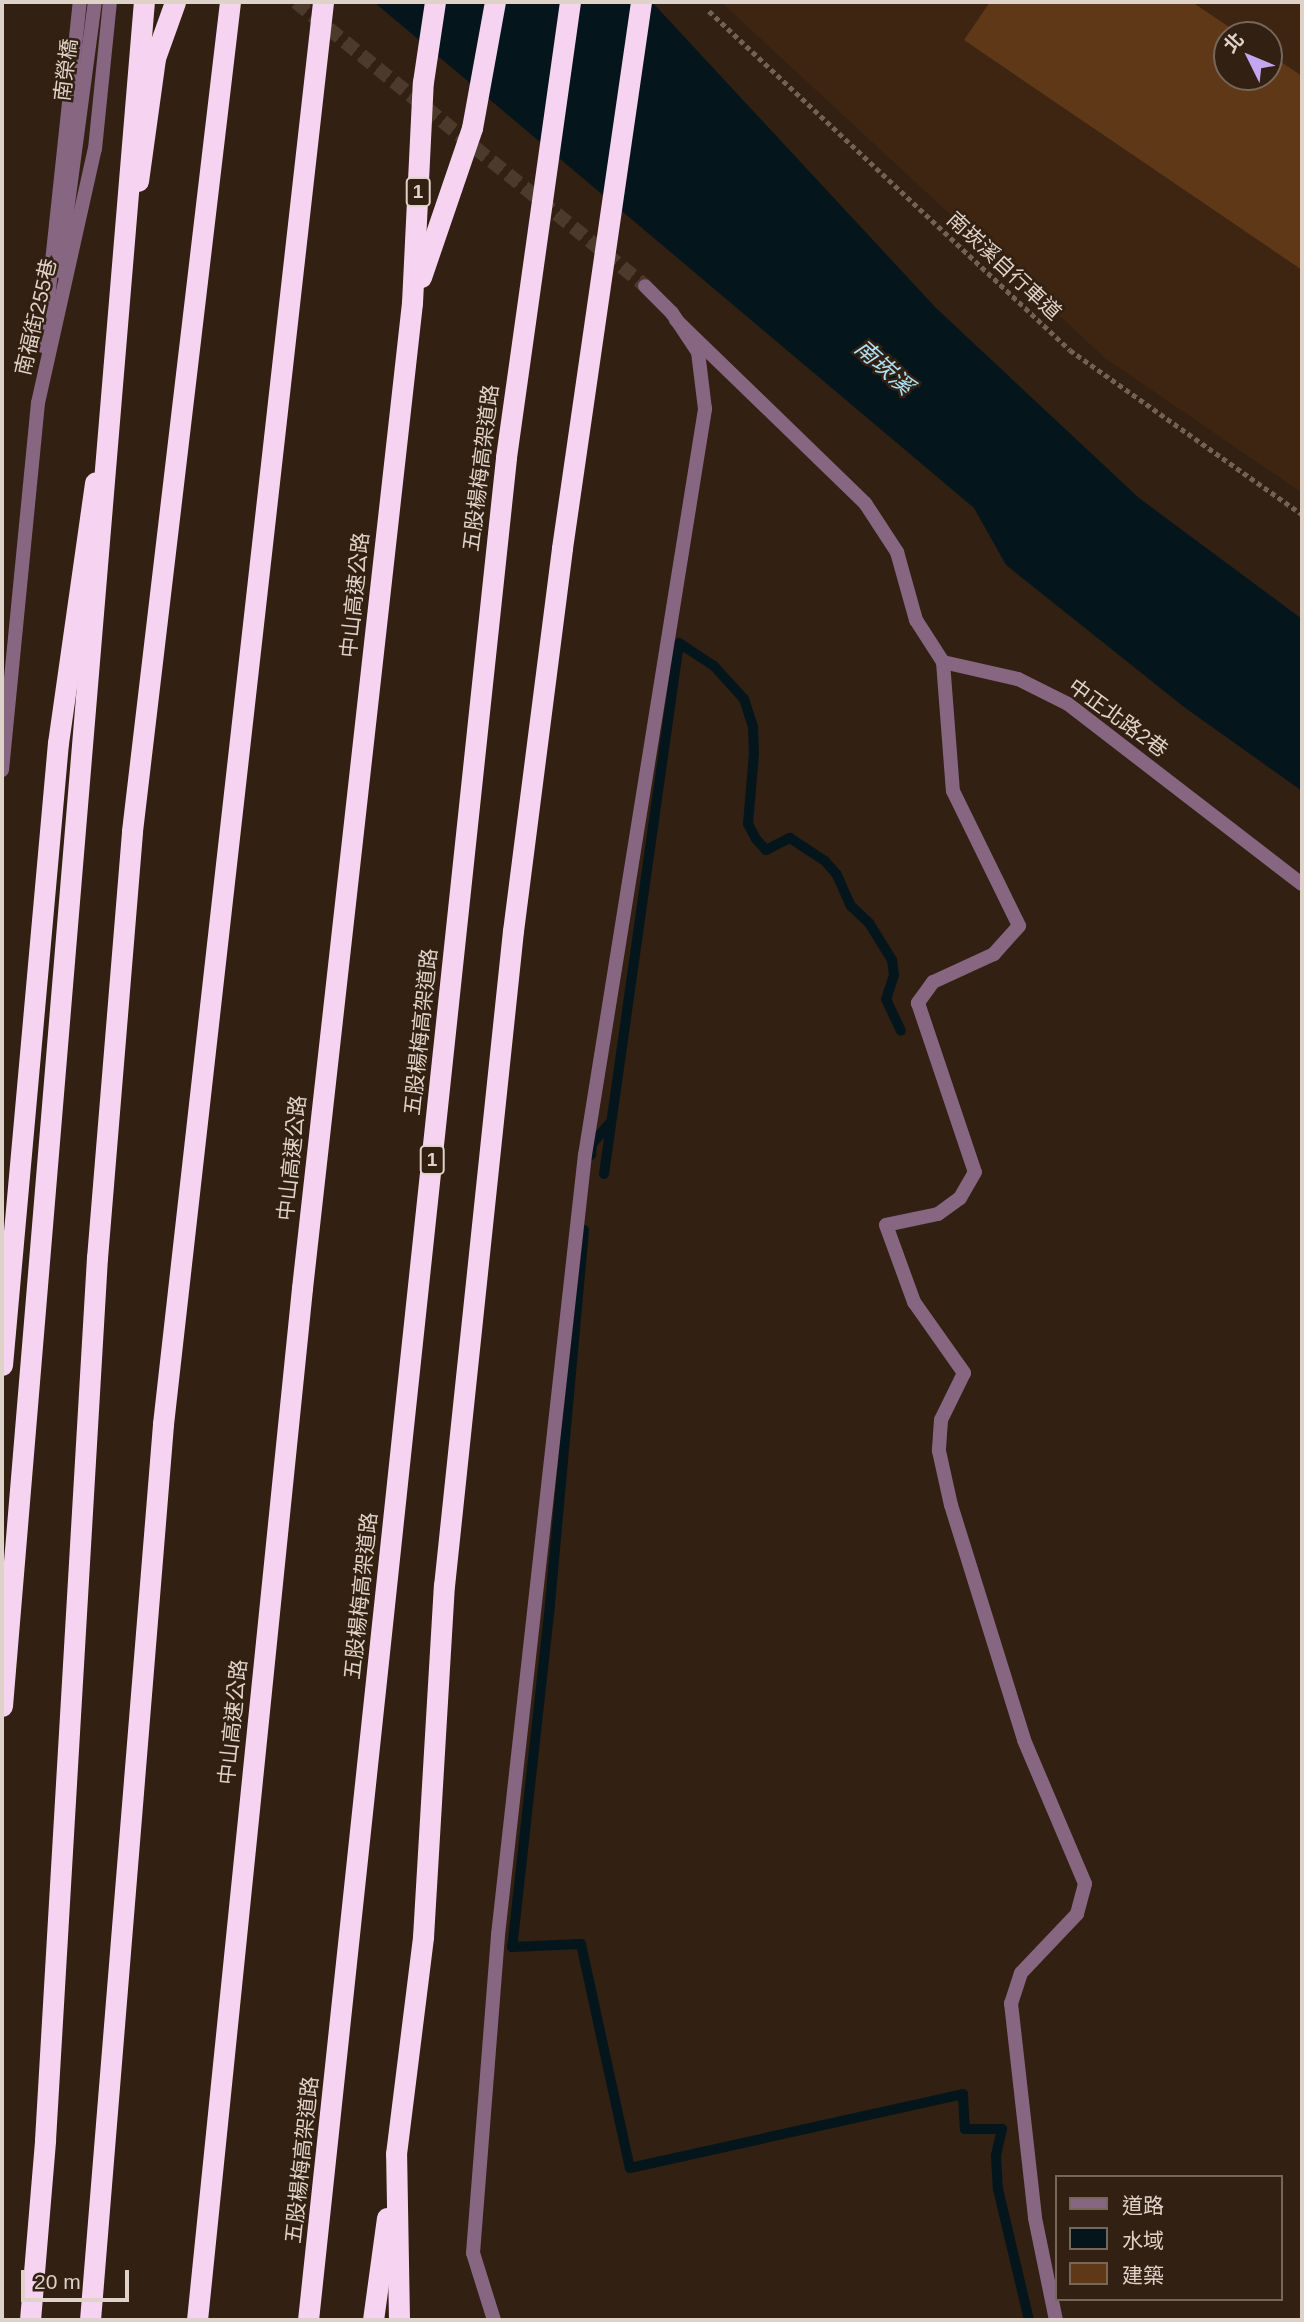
<!DOCTYPE html>
<meta charset="utf-8">
<style>
body{margin:0}
#map{position:relative;width:1304px;height:2322px;overflow:hidden;background:#322012;font-family:Helvetica,"Noto Sans TC",sans-serif}
div>[style]{position:absolute}
.built>*{inset:0;background:#3d2512}
.water>*{inset:0;background:#04161c}
.stream>*{height:10px;margin:-5px;padding:0 5px;transform-origin:5px;border-radius:5px;background:#04161c}
.building>*{inset:0;background:#5f3818}
.street-tunnel>*{height:14px;margin-top:-7px;transform-origin:0;background:repeating-linear-gradient(90deg,#4c3b2d 0 14px,transparent 0 21px)}
.path>*{height:4.5px;margin-top:-2.25px;transform-origin:0;background:repeating-linear-gradient(90deg,#726256 0 5px,transparent 0 8.5px)}
.lane>*{height:14px;margin:-7px;padding:0 7px;transform-origin:7px;border-radius:7px;background:#876682}
.street>*{height:14px;margin:-7px;padding:0 7px;transform-origin:7px;border-radius:7px;background:#876682}
.highway>*{height:21px;margin:-10.5px;padding:0 10.5px;transform-origin:10.5px;border-radius:10.5px;background:#f6d4f1}
.highway-bridge>*{height:21px;margin:-10.5px;padding:0 10.5px;transform-origin:10.5px;border-radius:10.5px;background:#f6d4f1}
span{translate:-50% -50%;white-space:nowrap;text-align:center;line-height:1.15;-webkit-text-stroke:5px #322012;paint-order:stroke}
.shield-label span{padding:2px 5px;background:#322012;border:2px solid;border-radius:5px;-webkit-text-stroke-width:0}
.shield-label{font-size:19px;color:#dfd2c9;font-weight:700}
.street-label{font-size:21px;color:#dfd2c9}
.water-label{font-size:23px;color:#aee3f7;font-style:italic}
.frame{position:absolute;inset:0;border:4px solid #dfd2c9;pointer-events:none}
.legend{position:absolute;left:1055px;top:2175px;width:228px;height:126px;box-sizing:border-box;background:#322012;border:2px solid #77675b;margin:0;padding:9px 12px;list-style:none;font-size:21px;color:#dfd2c9}
.legend li{display:flex;align-items:center;gap:14px;height:35px}
.legend b{width:35px;border:2px solid #77675b}
.north{position:absolute;left:1213px;top:21px;width:70px;height:70px;box-sizing:border-box;background:#322012;border:2px solid #77675b;border-radius:50%;rotate:313deg;font-size:19px;font-weight:700;line-height:28px;text-align:center;color:#dfd2c9}
.north::after{content:'';display:block;margin:auto;width:24px;height:32px;background:#c3a7f2;clip-path:polygon(50% 0,100% 100%,50% 72%,0 100%)}
.scale{position:absolute;left:21px;top:2270px;width:108px;height:32px;box-sizing:border-box;border:4px solid #dfd2c9;border-top:0;padding-left:9px;font-size:21px;line-height:24px;white-space:nowrap;color:#dfd2c9;-webkit-text-stroke:5px #322012;paint-order:stroke}
</style>
<div id="map">
<div class="built">
<div style="clip-path:polygon(evenodd,721px 2px,1302px 2px,1302px 493px,1105px 358px,721px 2px,1227px 35px,1269px 35px,1269px 77px,1227px 77px,1227px 35px)"></div>
</div>
<div class="water">
<div style="clip-path:polygon(374px 2px,652px 2px,936px 308px,1139px 498px,1302px 619px,1302px 791px,1184px 707px,1006px 565px,974px 508px)"></div>
</div>
<div class="stream">
<div style="left:591px;top:1155px;width:11px;rotate:-85deg"></div>
<div style="left:592px;top:1144px;width:25px;rotate:-50deg"></div>
<div style="left:604px;top:1174px;width:536px;rotate:-81.96deg"></div>
<div style="left:679px;top:643px;width:42px;rotate:33.3deg"></div>
<div style="left:714px;top:666px;width:45px;rotate:47.7deg"></div>
<div style="left:744px;top:699px;width:29px;rotate:72deg"></div>
<div style="left:753px;top:727px;width:26px;rotate:88deg"></div>
<div style="left:754px;top:753px;width:71px;rotate:94.8deg"></div>
<div style="left:748px;top:824px;width:17px;rotate:62deg"></div>
<div style="left:756px;top:839px;width:15px;rotate:48deg"></div>
<div style="left:766px;top:850px;width:27px;rotate:-27deg"></div>
<div style="left:790px;top:838px;width:42px;rotate:33.3deg"></div>
<div style="left:825px;top:861px;width:18px;rotate:49deg"></div>
<div style="left:837px;top:875px;width:34px;rotate:66deg"></div>
<div style="left:851px;top:906px;width:25px;rotate:43deg"></div>
<div style="left:869px;top:923px;width:44px;rotate:58.1deg"></div>
<div style="left:892px;top:960px;width:15px;rotate:82deg"></div>
<div style="left:894px;top:975px;width:25px;rotate:108deg"></div>
<div style="left:886px;top:999px;width:35px;rotate:65deg"></div>
<div style="left:584px;top:1230px;width:377px;rotate:95.2deg"></div>
<div style="left:550px;top:1605px;width:344px;rotate:96.3deg"></div>
<div style="left:512px;top:1947px;width:69px;rotate:-2.5deg"></div>
<div style="left:581px;top:1944px;width:229px;rotate:77.7deg"></div>
<div style="left:630px;top:2168px;width:341px;rotate:-12.5deg"></div>
<div style="left:963px;top:2094px;width:35px;rotate:87deg"></div>
<div style="left:965px;top:2129px;width:37px"></div>
<div style="left:1002px;top:2129px;width:27px;rotate:103deg"></div>
<div style="left:996px;top:2155px;width:34px;rotate:87deg"></div>
<div style="left:998px;top:2189px;width:135px;rotate:76.7deg"></div>
</div>
<div class="building">
<div style="clip-path:polygon(990px 2px,1192px 2px,1241px 35px,1227px 35px,1227px 77px,1269px 77px,1269px 54px,1302px 76px,1302px 270px,964px 40px)"></div>
</div>
<div class="street-tunnel">
<div style="left:296px;top:2px;width:450px;rotate:39.1deg"></div>
</div>
<div class="path">
<div style="left:709px;top:11px;width:495px;rotate:43.2deg"></div>
<div style="left:1070px;top:350px;width:284px;rotate:35.3deg"></div>
</div>
<div class="lane">
<div style="left:943px;top:662px;width:129px;rotate:85.6deg"></div>
<div style="left:953px;top:791px;width:150px;rotate:63.9deg"></div>
<div style="left:1019px;top:926px;width:38px;rotate:132deg"></div>
<div style="left:994px;top:954px;width:67px;rotate:155.3deg"></div>
<div style="left:933px;top:982px;width:26px;rotate:126deg"></div>
<div style="left:918px;top:1003px;width:178px;rotate:71.4deg"></div>
<div style="left:975px;top:1172px;width:30px;rotate:120deg"></div>
<div style="left:960px;top:1198px;width:27px;rotate:144deg"></div>
<div style="left:938px;top:1214px;width:53px;rotate:168.1deg"></div>
<div style="left:886px;top:1225px;width:82px;rotate:70deg"></div>
<div style="left:914px;top:1302px;width:87px;rotate:54.8deg"></div>
<div style="left:964px;top:1373px;width:52px;rotate:116.1deg"></div>
<div style="left:941px;top:1420px;width:31px;rotate:94deg"></div>
<div style="left:939px;top:1451px;width:55px;rotate:77.5deg"></div>
<div style="left:951px;top:1505px;width:246px;rotate:72.7deg"></div>
<div style="left:1024px;top:1740px;width:156px;rotate:67deg"></div>
<div style="left:1085px;top:1884px;width:31px;rotate:105deg"></div>
<div style="left:1077px;top:1914px;width:81px;rotate:133.5deg"></div>
<div style="left:1021px;top:1973px;width:32px;rotate:108deg"></div>
<div style="left:1011px;top:2003px;width:216px;rotate:83.6deg"></div>
<div style="left:1035px;top:2218px;width:104px;rotate:78.4deg"></div>
<div style="left:494px;top:2320px;width:70px;rotate:-107.4deg"></div>
<div style="left:473px;top:2253px;width:319px;rotate:-85.5deg"></div>
<div style="left:498px;top:1935px;width:785px;rotate:-83.64deg"></div>
<div style="left:585px;top:1155px;width:756px;rotate:-80.86deg"></div>
<div style="left:705px;top:409px;width:57px;rotate:-97deg"></div>
<div style="left:698px;top:352px;width:47px;rotate:-123.7deg"></div>
<div style="left:672px;top:313px;width:38px;rotate:-135deg"></div>
</div>
<div class="street">
<div style="left:59px;top:271px;width:271px;rotate:-82.4deg"></div>
<div style="left:676px;top:320px;width:263px;rotate:44.1deg"></div>
<div style="left:865px;top:503px;width:59px;rotate:56.9deg"></div>
<div style="left:897px;top:552px;width:71px;rotate:74.4deg"></div>
<div style="left:916px;top:620px;width:50px;rotate:57.3deg"></div>
<div style="left:943px;top:662px;width:77px;rotate:12.8deg"></div>
<div style="left:1018px;top:679px;width:56px;rotate:26.6deg"></div>
<div style="left:1068px;top:704px;width:295px;rotate:37.6deg"></div>
<div style="left:43px;top:346px;width:346px;rotate:-83.9deg"></div>
<div style="left:2px;top:770px;width:369px;rotate:-84.4deg"></div>
<div style="left:38px;top:403px;width:260px;rotate:-77.4deg"></div>
<div style="left:95px;top:149px;width:148px;rotate:-84.2deg"></div>
</div>
<div class="highway">
<div style="left:138px;top:181px;width:124px;rotate:-82.1deg"></div>
<div style="left:155px;top:58px;width:59px;rotate:-70.3deg"></div>
<div style="left:421px;top:277px;width:157px;rotate:-71.1deg"></div>
<div style="left:472px;top:128px;width:128px;rotate:-79.7deg"></div>
<div style="left:2px;top:1365px;width:625px;rotate:-84.86deg"></div>
<div style="left:58px;top:743px;width:263px;rotate:-81.9deg"></div>
<div style="left:30px;top:2320px;width:181px;rotate:-85.2deg"></div>
<div style="left:45px;top:2140px;width:884px;rotate:-86.63deg"></div>
<div style="left:97px;top:1258px;width:428px;rotate:-85.3deg"></div>
<div style="left:132px;top:831px;width:835px;rotate:-83.26deg"></div>
<div style="left:90px;top:2320px;width:899px;rotate:-85.34deg"></div>
<div style="left:163px;top:1424px;width:1431px;rotate:-83.58deg"></div>
<div style="left:197px;top:2320px;width:1037px;rotate:-84.19deg"></div>
<div style="left:302px;top:1288px;width:991px;rotate:-83.63deg"></div>
<div style="left:412px;top:303px;width:221px;rotate:-87.2deg"></div>
<div style="left:423px;top:82px;width:81px;rotate:-81.5deg"></div>
<div style="left:373px;top:2320px;width:103px;rotate:-82.2deg"></div>
<div style="left:399px;top:2320px;width:166px;rotate:-91deg"></div>
<div style="left:396px;top:2154px;width:219px;rotate:-82.9deg"></div>
<div style="left:423px;top:1937px;width:352px;rotate:-86.6deg"></div>
<div style="left:444px;top:1586px;width:659px;rotate:-83.99deg"></div>
<div style="left:513px;top:931px;width:386px;rotate:-82.7deg"></div>
</div>
<div class="highway-bridge">
<div style="left:562px;top:548px;width:552px;rotate:-81.77deg"></div>
<div style="left:2px;top:1706px;width:1710px;rotate:-85.24deg"></div>
<div style="left:308px;top:2320px;width:1873px;rotate:-83.93deg"></div>
<div style="left:506px;top:457px;width:459px;rotate:-82deg"></div>
</div>
<div class="shield-label">
<span style="left:418px;top:192px">1</span>
<span style="left:432px;top:1160px">1</span>
</div>
<div class="street-label">
<span style="left:66px;top:70px;rotate:-83deg">南榮橋</span>
<span style="left:1004px;top:266px;rotate:43deg">南崁溪自行車道</span>
<span style="left:36px;top:317px;rotate:-77deg">南福街255巷</span>
<span style="left:481px;top:468px;rotate:-83deg">五股楊梅高架道路</span>
<span style="left:355px;top:595px;rotate:-84deg">中山高速公路</span>
<span style="left:1118px;top:718px;rotate:36deg">中正北路2巷</span>
<span style="left:421px;top:1032px;rotate:-84deg">五股楊梅高架道路</span>
<span style="left:292px;top:1158px;rotate:-84deg">中山高速公路</span>
<span style="left:361px;top:1596px;rotate:-84deg">五股楊梅高架道路</span>
<span style="left:233px;top:1722px;rotate:-84deg">中山高速公路</span>
<span style="left:302px;top:2160px;rotate:-84deg">五股楊梅高架道路</span>
</div>
<div class="water-label">
<span style="left:884px;top:367px;rotate:42deg">南崁溪</span>
</div>
<div class="frame"></div>
<ul class="legend">
<li><b style="height:9px;background:#876682"></b>道路</li>
<li><b style="height:19px;background:#04161c"></b>水域</li>
<li><b style="height:19px;background:#5f3818"></b>建築</li>
</ul>
<div class="north">北</div>
<div class="scale">20 m</div>
</div>
